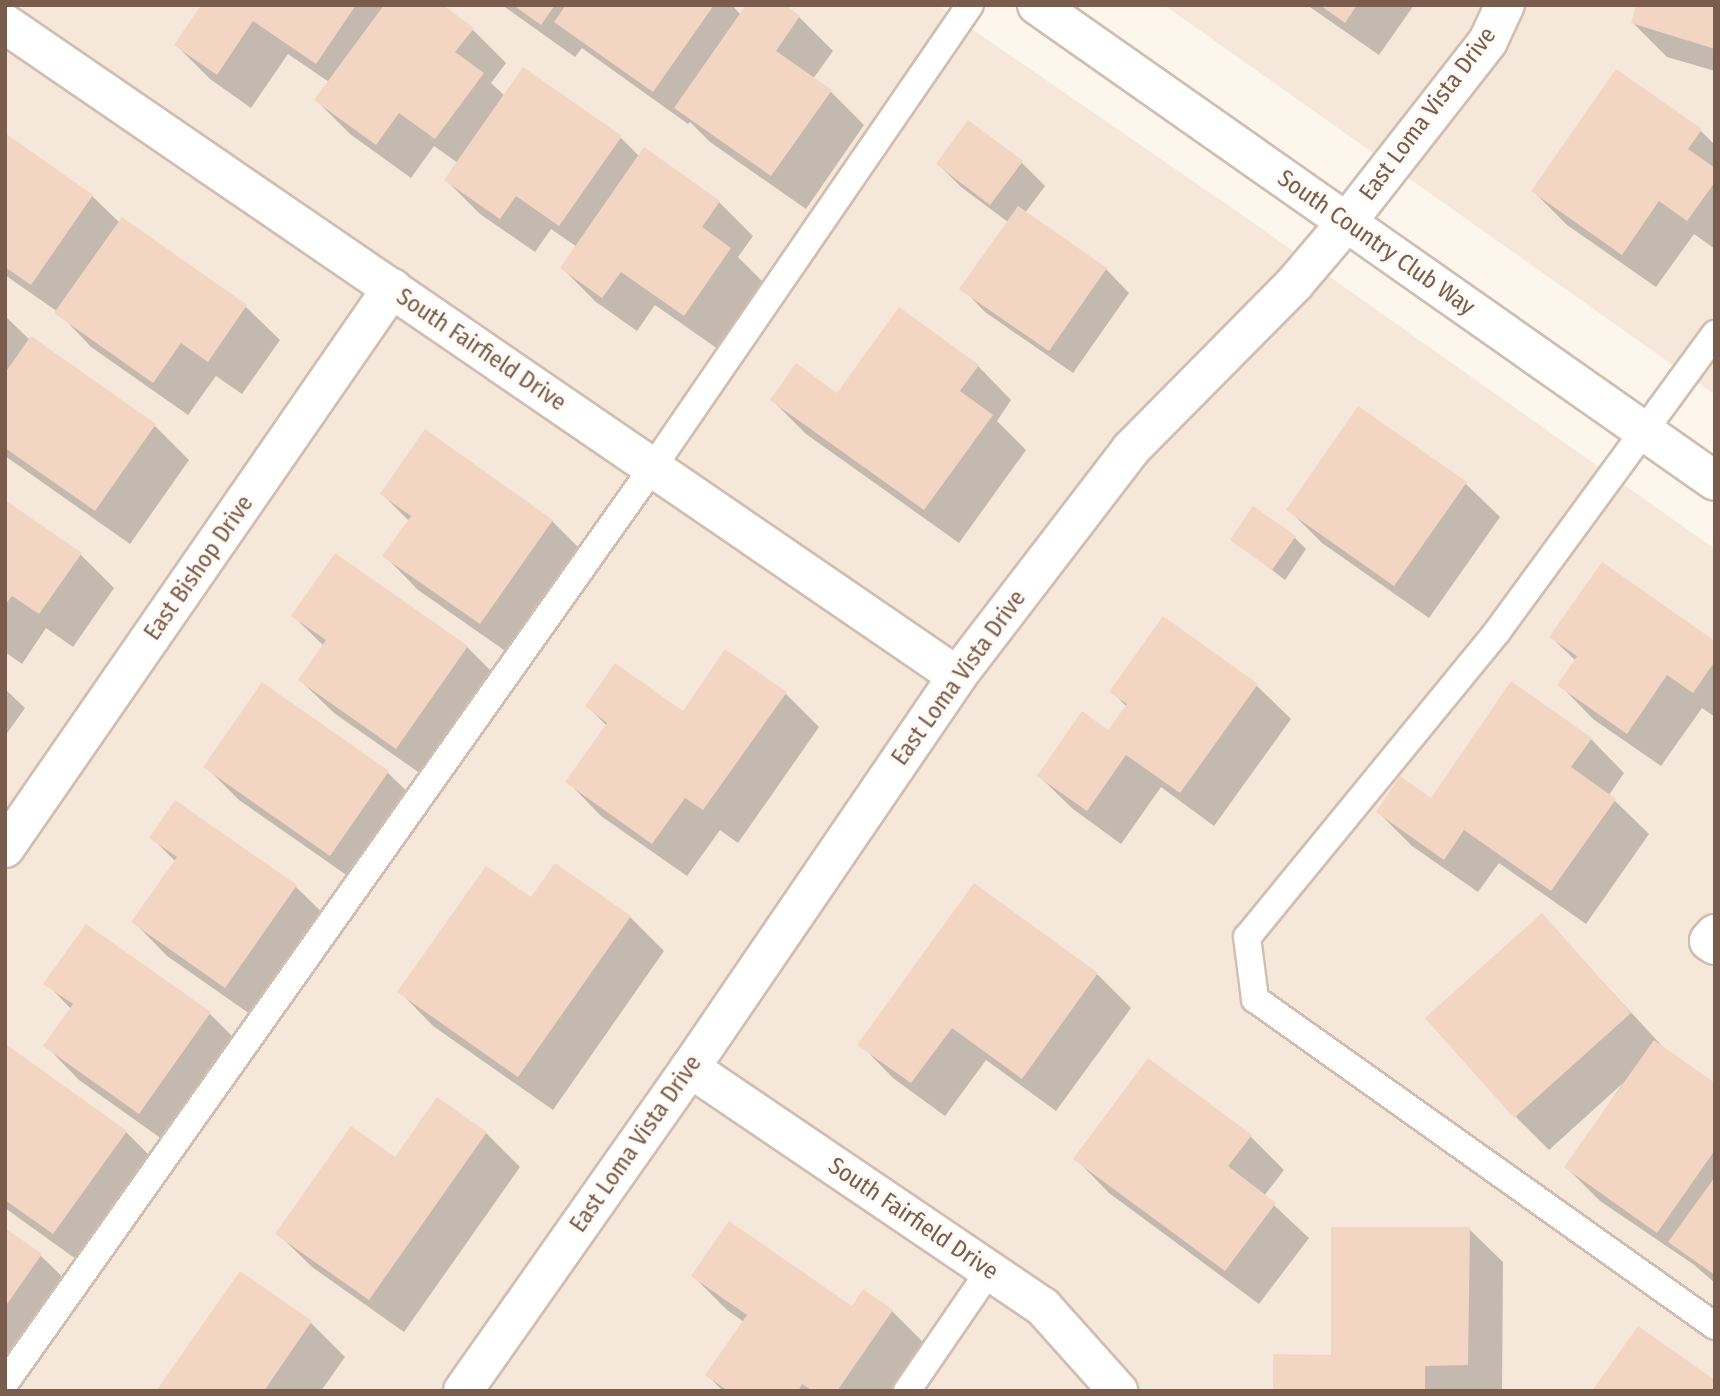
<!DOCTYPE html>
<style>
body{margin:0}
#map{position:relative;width:1720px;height:1396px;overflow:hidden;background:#fdf6ec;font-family:"Fira Sans Condensed",sans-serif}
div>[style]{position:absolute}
.residential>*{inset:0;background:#f5e8da}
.shadow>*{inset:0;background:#0003}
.building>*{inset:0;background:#f3d5c3}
.roads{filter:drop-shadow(2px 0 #d1beb0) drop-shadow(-2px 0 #d1beb0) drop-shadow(0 2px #d1beb0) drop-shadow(0 -2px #d1beb0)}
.lane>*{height:26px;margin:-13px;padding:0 13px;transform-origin:13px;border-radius:13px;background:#fff}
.street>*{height:38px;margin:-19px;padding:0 19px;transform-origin:19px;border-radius:19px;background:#fff}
.secondary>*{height:38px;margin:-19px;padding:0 19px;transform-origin:19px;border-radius:19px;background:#fff}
span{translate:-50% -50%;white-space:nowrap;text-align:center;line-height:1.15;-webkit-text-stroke:5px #fffaf3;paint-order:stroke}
.street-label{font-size:24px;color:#7a5c4d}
.frame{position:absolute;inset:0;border:7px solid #7a5c4d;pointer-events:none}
</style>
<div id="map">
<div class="residential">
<div style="clip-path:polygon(5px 5px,937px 5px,1248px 219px,1715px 549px,1715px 1391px,5px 1391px)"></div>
<div style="clip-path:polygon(1164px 5px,1715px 5px,1715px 395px)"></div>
</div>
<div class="shadow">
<div style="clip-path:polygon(204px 5px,382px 5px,472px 29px,506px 63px,491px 83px,505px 96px,524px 70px,621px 138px,640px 157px,719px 202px,753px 236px,738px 257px,764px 283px,718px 349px,655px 305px,637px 331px,596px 302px,562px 268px,577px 247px,551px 229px,535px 252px,480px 214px,446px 180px,458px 163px,434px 146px,411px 178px,350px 134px,316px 100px,329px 82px,288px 54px,251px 108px,210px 79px,176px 45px)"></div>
<div style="clip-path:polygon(502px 5px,732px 5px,741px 15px,799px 17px,833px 51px,813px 79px,831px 92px,864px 125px,806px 209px,710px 142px,690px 122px,688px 124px,582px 48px,575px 57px)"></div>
<div style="clip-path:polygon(1307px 5px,1414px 5px,1379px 55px)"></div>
<div style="clip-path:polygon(1715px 5px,1715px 71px,1667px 57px,1633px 23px)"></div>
<div style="clip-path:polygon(969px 123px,1022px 163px,1045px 186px,1025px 213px,1106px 269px,1129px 293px,1073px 373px,985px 312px,962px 288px,1008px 222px,961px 187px,938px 164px)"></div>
<div style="clip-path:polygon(1701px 131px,1715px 145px,1715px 249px,1694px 234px,1656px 287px,1567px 225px,1533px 191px)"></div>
<div style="clip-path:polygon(5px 135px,92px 196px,120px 223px,122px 220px,246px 307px,280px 340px,242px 394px,216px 376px,188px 415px,91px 347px,58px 312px,5px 275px)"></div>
<div style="clip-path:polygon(5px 316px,30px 340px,155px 426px,189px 460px,130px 544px,5px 456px)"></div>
<div style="clip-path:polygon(978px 366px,1011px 400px,997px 421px,1026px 450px,959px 543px,806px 434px,772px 400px,837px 395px)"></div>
<div style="clip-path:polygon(1466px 484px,1500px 517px,1429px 618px,1322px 543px,1288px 509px)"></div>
<div style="clip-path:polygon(382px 494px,552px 521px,586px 555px,514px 657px,418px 590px,385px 556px,409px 521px)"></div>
<div style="clip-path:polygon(5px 502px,80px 554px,114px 588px,73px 647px,46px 628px,22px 664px,5px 652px)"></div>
<div style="clip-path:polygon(1295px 538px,1306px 549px,1285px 580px,1232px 539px)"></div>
<div style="clip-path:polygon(293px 616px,467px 647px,501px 681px,431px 781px,334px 713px,300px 680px,324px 646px)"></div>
<div style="clip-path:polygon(1163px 619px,1257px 686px,1291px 719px,1214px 826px,1161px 787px,1121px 844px,1073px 809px,1039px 776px,1109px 732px,1127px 707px,1111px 691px)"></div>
<div style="clip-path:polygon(1551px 637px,1715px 643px,1715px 717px,1702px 708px,1661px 766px,1593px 719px,1560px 685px,1576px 661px)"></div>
<div style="clip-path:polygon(262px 685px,388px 773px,422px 806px,365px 888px,239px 800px,205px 766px)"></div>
<div style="clip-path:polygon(5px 689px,25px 708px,5px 736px)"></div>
<div style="clip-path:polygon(786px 694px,819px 727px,738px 843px,720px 830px,687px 876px,601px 816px,568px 782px,607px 726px,587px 706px,683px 713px)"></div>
<div style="clip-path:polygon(1591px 739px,1624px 773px,1609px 795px,1649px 834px,1586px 924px,1499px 863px,1478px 892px,1412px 846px,1378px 812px,1431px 800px)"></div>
<div style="clip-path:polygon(176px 802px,296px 887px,330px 920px,260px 1021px,167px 956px,134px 922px,176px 862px,151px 837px)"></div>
<div style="clip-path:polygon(556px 865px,630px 917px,664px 951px,553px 1110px,433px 1026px,400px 992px,531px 900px)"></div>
<div style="clip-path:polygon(1542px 916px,1663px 1047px,1715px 1085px,1715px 1283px,1693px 1264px,1600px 1201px,1566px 1167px,1623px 1083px,1549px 1150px,1515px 1116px)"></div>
<div style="clip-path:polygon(1097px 974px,1131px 1008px,1056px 1111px,986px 1060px,945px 1116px,893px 1078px,860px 1044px)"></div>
<div style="clip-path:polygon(46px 983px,209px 1013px,243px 1047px,173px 1147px,79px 1080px,46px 1046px,71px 1009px)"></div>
<div style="clip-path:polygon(7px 1047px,126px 1132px,160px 1166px,87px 1267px,5px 1208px)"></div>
<div style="clip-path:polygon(486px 1133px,520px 1167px,404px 1332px,312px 1267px,278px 1234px)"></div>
<div style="clip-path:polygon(1251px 1137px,1284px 1170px,1264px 1196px,1309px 1238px,1259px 1304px,1109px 1193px,1076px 1159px)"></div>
<div style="clip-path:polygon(1469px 1229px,1503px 1262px,1502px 1391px,1275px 1391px,1332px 1356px)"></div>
<div style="clip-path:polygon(5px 1231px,41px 1256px,75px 1289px,5px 1380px)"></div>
<div style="clip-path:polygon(240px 1273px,311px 1323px,345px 1357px,321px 1391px,158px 1391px)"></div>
<div style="clip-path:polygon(693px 1276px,852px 1308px,892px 1311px,926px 1345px,894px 1391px,723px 1391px,707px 1375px,744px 1322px,727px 1310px)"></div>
</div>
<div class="building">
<div style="clip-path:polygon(201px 5px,356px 5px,316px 64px,253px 21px,217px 75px,174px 45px)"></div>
<div style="clip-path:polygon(384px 5px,443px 5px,474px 28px,455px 52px,484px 73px,435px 139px,399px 113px,376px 145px,314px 100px)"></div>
<div style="clip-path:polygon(513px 5px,555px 5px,541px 25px)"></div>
<div style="clip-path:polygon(566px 5px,714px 5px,653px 92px,554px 22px)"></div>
<div style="clip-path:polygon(746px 5px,786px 5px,800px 16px,776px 51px,832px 90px,771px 176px,674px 108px)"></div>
<div style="clip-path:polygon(1320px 5px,1357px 5px,1345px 23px)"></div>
<div style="clip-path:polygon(1636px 5px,1715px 5px,1715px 49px,1631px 23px)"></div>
<div style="clip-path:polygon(523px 67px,622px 136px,559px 226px,516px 196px,500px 219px,444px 180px)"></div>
<div style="clip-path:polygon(1616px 69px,1702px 129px,1688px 149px,1715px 168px,1715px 182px,1687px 221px,1659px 201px,1622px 255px,1531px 191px)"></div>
<div style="clip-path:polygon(968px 120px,1023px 161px,990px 205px,936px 164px)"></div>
<div style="clip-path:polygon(5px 133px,93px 195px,31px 285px,5px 267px)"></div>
<div style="clip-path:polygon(644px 147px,720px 201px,702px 227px,731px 248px,684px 316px,621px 272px,602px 298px,560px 268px)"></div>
<div style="clip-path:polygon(1018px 206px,1107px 268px,1049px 351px,959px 289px)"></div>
<div style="clip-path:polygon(122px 217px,247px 305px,208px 362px,181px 343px,153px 383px,54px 313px)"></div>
<div style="clip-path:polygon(899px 307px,979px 365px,960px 391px,993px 415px,924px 510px,770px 400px,796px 363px,837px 393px)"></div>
<div style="clip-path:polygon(31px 336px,156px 424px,95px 511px,5px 448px,5px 373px)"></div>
<div style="clip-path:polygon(1358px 406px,1467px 482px,1394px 586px,1286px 510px)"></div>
<div style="clip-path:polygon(425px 429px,553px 520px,480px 624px,382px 556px,411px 516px,380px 494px)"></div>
<div style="clip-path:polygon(5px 500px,82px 553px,39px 614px,12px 596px,5px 605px)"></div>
<div style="clip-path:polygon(1253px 506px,1296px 536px,1272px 570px,1230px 540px)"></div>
<div style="clip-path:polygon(335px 553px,468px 646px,396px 749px,298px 680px,326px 640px,291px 616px)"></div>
<div style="clip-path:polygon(1602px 562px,1715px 641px,1715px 661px,1693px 693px,1667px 675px,1627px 734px,1557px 685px,1577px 656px,1549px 637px)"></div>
<div style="clip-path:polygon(1163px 616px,1258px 684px,1180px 793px,1126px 755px,1087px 811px,1037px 776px,1082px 711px,1108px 730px,1127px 704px,1109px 692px)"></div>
<div style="clip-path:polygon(725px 649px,787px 692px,703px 810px,685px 798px,652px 844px,565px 782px,607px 723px,585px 706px,615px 663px,683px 711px)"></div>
<div style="clip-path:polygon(1511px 681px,1592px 738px,1571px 767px,1616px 799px,1551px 891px,1464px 830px,1444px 860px,1376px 812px,1400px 776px,1431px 798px)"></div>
<div style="clip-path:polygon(262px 682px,389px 771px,330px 856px,203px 767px)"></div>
<div style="clip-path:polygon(175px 800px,297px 885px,225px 988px,131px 922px,177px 857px,149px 838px)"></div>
<div style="clip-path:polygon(555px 863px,631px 916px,518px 1077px,397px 992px,486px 866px,531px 897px)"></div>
<div style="clip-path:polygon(974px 883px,1098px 973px,1022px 1079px,952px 1028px,911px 1083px,857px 1045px)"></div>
<div style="clip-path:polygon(1542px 913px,1631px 1013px,1514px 1118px,1425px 1018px)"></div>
<div style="clip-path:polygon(86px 924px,211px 1012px,139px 1114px,43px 1046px,73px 1004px,43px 984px)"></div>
<div style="clip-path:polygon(1654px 1040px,1715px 1083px,1715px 1150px,1657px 1233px,1564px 1167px)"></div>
<div style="clip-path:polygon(7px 1045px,127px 1131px,53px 1234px,5px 1200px)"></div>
<div style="clip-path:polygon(1148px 1058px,1252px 1135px,1228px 1166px,1276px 1203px,1225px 1271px,1073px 1159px)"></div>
<div style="clip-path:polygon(437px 1097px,487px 1132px,369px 1300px,275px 1234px,351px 1126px,395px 1157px)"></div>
<div style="clip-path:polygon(1715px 1177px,1715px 1275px,1668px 1242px)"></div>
<div style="clip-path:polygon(729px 1221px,852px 1306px,863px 1289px,893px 1310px,837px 1391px,813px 1391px,802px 1384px,798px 1391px,728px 1391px,705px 1375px,747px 1315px,691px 1276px)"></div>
<div style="clip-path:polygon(1331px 1227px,1470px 1227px,1468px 1365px,1425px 1366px,1425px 1391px,1273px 1391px,1273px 1354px,1331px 1355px)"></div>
<div style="clip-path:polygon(5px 1228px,42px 1254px,5px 1307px)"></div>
<div style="clip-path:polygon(240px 1271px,312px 1321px,264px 1391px,156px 1391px)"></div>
<div style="clip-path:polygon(1638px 1326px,1715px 1380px,1715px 1391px,1592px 1391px)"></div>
</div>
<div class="roads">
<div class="lane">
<div style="left:1715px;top:334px;width:369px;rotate:126.2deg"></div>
<div style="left:1497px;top:632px;width:394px;rotate:129.3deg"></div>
<div style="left:1247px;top:937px;width:63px;rotate:82.6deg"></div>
<div style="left:1255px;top:999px;width:564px;rotate:35.41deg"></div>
<div style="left:5px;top:1383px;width:1122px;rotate:-54.72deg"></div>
<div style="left:653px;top:467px;width:560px;rotate:-55.54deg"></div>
<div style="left:907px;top:1391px;width:147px;rotate:-55.6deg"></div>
</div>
<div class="street">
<div style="left:5px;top:24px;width:1154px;rotate:34.41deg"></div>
<div style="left:5px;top:848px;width:681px;rotate:-55.35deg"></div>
<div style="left:1715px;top:934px;width:9px;rotate:131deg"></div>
<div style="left:1709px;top:941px;width:7px;rotate:34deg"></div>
<div style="left:690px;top:1068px;width:426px;rotate:34.1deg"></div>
<div style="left:1043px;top:1307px;width:113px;rotate:48.2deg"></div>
<div style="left:463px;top:1391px;width:395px;rotate:-54.9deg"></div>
<div style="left:690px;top:1068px;width:474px;rotate:-55.7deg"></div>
<div style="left:957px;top:676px;width:286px;rotate:-52.5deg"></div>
<div style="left:1131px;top:449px;width:233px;rotate:-45.3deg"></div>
<div style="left:1295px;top:283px;width:79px;rotate:-49.6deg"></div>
<div style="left:1346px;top:223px;width:231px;rotate:-52deg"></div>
<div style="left:1488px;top:41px;width:40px;rotate:-65deg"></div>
</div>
<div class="secondary">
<div style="left:1037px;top:5px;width:828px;rotate:35.07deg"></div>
</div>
</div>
<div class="street-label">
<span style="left:1428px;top:114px;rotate:-53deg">East Loma Vista Drive</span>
<span style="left:1376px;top:243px;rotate:35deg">South Country Club Way</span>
<span style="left:481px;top:350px;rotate:34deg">South Fairfield Drive</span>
<span style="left:199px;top:568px;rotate:-55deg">East Bishop Drive</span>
<span style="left:959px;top:678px;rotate:-54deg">East Loma Vista Drive</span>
<span style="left:636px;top:1144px;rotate:-55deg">East Loma Vista Drive</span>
<span style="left:913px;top:1219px;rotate:34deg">South Fairfield Drive</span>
</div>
<div class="frame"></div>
</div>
